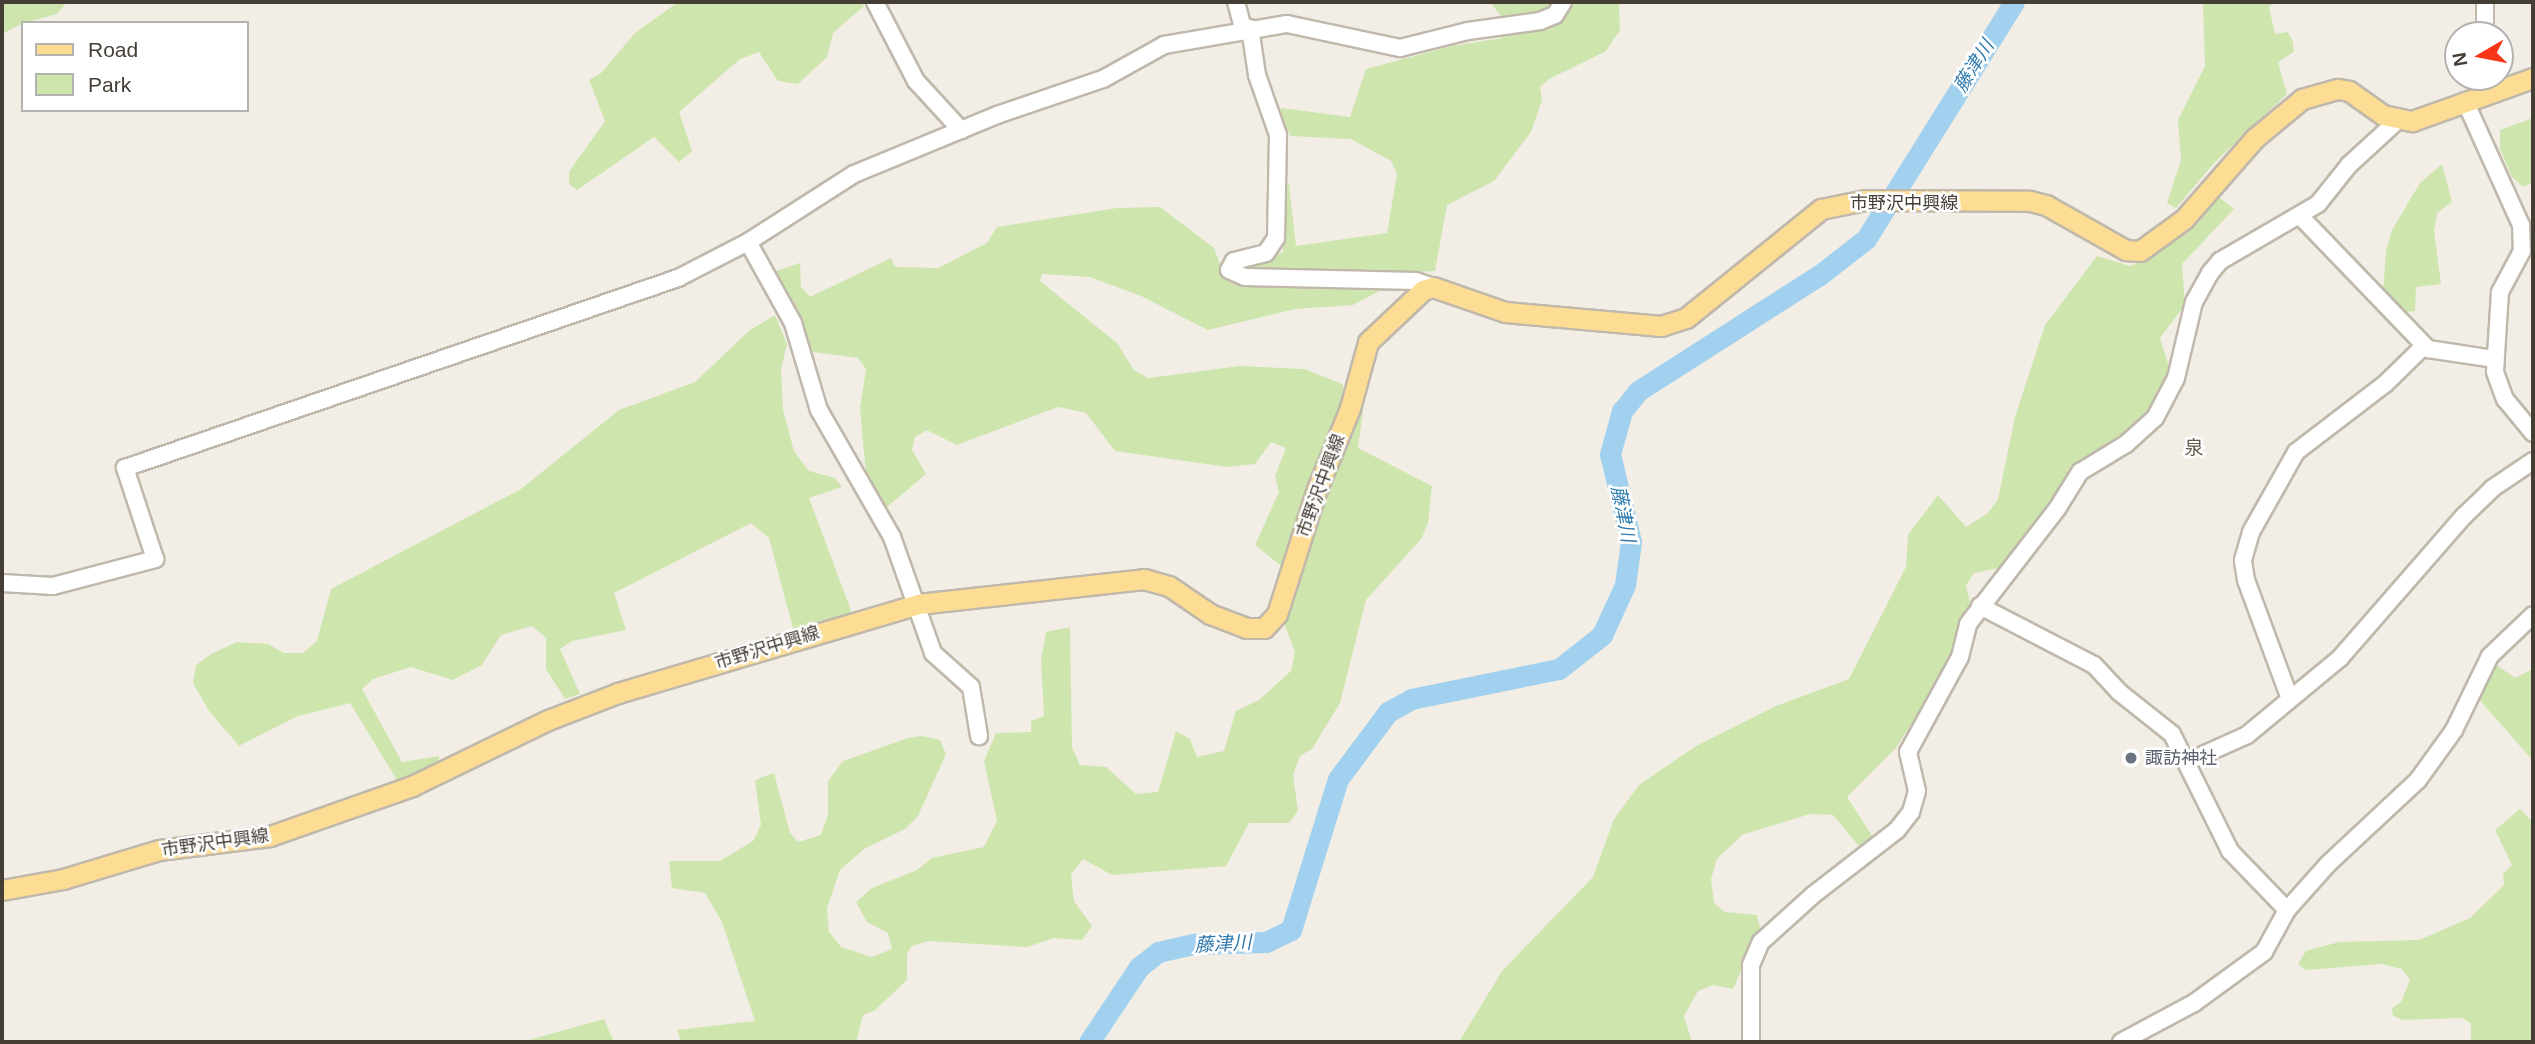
<!DOCTYPE html>
<meta charset="utf-8">
<style>
body{margin:0}
#map{position:relative;width:2535px;height:1044px;overflow:hidden;background:#f2eee5;font-family:Arial,"Noto Sans JP",sans-serif}
div>[style]{position:absolute}
.green>*{inset:0;background:#cee6ae}
.river>*{height:21px;margin:-10.5px;padding:0 10.5px;transform-origin:10.5px;border-radius:10.5px;background:#a1d1ef}
.roads{filter:drop-shadow(2px 0 #c0b8ab) drop-shadow(-2px 0 #c0b8ab) drop-shadow(0 2px #c0b8ab) drop-shadow(0 -2px #c0b8ab)}
.minor>*{height:16px;margin:-8px;padding:0 8px;transform-origin:8px;border-radius:8px;background:#fff}
.major>*{height:19px;margin:-9.5px;padding:0 9.5px;transform-origin:9.5px;border-radius:9.5px;background:#fddd94}
.dots>*{width:19px;height:19px;translate:-50% -50%;box-sizing:border-box;border:4px solid #fff;border-radius:50%}
span{translate:-50% -50%;white-space:nowrap;text-align:center;line-height:1.15;-webkit-text-stroke:5px #fff;paint-order:stroke}
.street-label{font-size:18px;color:#443e35}
.worship-label{font-size:18px;color:#5b616d}
.left{translate:0 -50%;text-align:left}
.water-label{font-size:19px;color:#307bae;font-style:italic}
.neighbourhood-label{font-size:19px;color:#675c4c}
.frame{position:absolute;inset:0;border:4px solid #443e35;pointer-events:none}
.legend{position:absolute;left:21px;top:21px;width:228px;height:91px;box-sizing:border-box;background:#fff;border:2px solid #b4b2ae;margin:0;padding:9px 12px;list-style:none;font-size:21px;color:#443e35}
.legend li{display:flex;align-items:center;gap:14px;height:35px}
.legend b{width:35px;border:2px solid #b4b2ae}
.north{position:absolute;left:2444px;top:21px;width:70px;height:70px;box-sizing:border-box;background:#fff;border:2px solid #b4b2ae;border-radius:50%;rotate:260deg;font-size:19px;font-weight:700;line-height:28px;text-align:center;color:#443e35}
.north::after{content:'';display:block;margin:auto;width:24px;height:32px;background:#f73517;clip-path:polygon(50% 0,100% 100%,50% 72%,0 100%)}
</style>
<div id="map">
<div class="green">
<div style="clip-path:polygon(2px 2px,67px 2px,57px 14px,23px 23px,2px 34px)"></div>
<div style="clip-path:polygon(678px 2px,862px 2px,864px 6px,833px 33px,827px 57px,798px 84px,778px 81px,759px 52px,740px 59px,679px 112px,692px 151px,679px 162px,654px 137px,577px 190px,569px 184px,569px 172px,605px 121px,589px 80px,601px 73px,635px 33px)"></div>
<div style="clip-path:polygon(1490px 2px,1619px 2px,1620px 30px,1606px 51px,1549px 79px,1540px 87px,1542px 100px,1531px 132px,1494px 181px,1447px 205px,1435px 271px,1415px 272px,1353px 305px,1295px 309px,1208px 330px,1141px 296px,1090px 277px,1042px 274px,1040px 281px,1117px 343px,1134px 370px,1148px 378px,1240px 366px,1304px 369px,1343px 384px,1344px 401px,1363px 410px,1358px 448px,1432px 486px,1428px 523px,1421px 539px,1366px 600px,1340px 703px,1312px 749px,1300px 756px,1293px 775px,1298px 811px,1289px 823px,1249px 823px,1226px 866px,1112px 875px,1083px 859px,1071px 874px,1074px 901px,1092px 926px,1082px 940px,1054px 938px,1027px 947px,928px 941px,912px 946px,907px 953px,907px 980px,874px 1011px,863px 1015px,856px 1042px,681px 1042px,677px 1030px,755px 1021px,722px 922px,705px 893px,672px 888px,669px 861px,720px 861px,753px 841px,761px 825px,755px 781px,760px 778px,774px 773px,790px 833px,798px 842px,821px 835px,828px 815px,828px 781px,843px 761px,908px 738px,922px 736px,940px 740px,946px 754px,918px 816px,905px 829px,864px 849px,840px 870px,827px 908px,829px 932px,841px 947px,872px 957px,892px 949px,888px 933px,867px 922px,856px 902px,872px 888px,917px 870px,932px 858px,984px 847px,997px 821px,984px 761px,996px 733px,1031px 732px,1031px 721px,1044px 716px,1041px 660px,1046px 632px,1070px 627px,1072px 748px,1080px 765px,1106px 767px,1136px 794px,1158px 792px,1176px 731px,1190px 739px,1197px 757px,1224px 751px,1236px 711px,1259px 700px,1291px 671px,1295px 652px,1283px 620px,1299px 580px,1255px 545px,1279px 492px,1275px 476px,1286px 448px,1271px 442px,1255px 464px,1227px 467px,1115px 451px,1086px 413px,1058px 407px,957px 445px,927px 430px,915px 437px,912px 450px,926px 474px,887px 507px,868px 480px,865px 464px,860px 408px,866px 369px,858px 358px,813px 352px,773px 272px,800px 263px,801px 287px,810px 297px,891px 258px,895px 267px,938px 268px,987px 243px,997px 227px,1117px 208px,1160px 207px,1214px 248px,1226px 280px,1244px 282px,1247px 267px,1283px 252px,1280px 185px,1284px 180px,1289px 184px,1296px 246px,1387px 233px,1397px 174px,1391px 161px,1351px 139px,1291px 136px,1281px 121px,1281px 108px,1350px 117px,1366px 69px,1452px 46px,1502px 38px,1504px 20px)"></div>
<div style="clip-path:polygon(2275px 2px,2269px 7px,2275px 34px,2288px 32px,2293px 42px,2294px 52px,2278px 62px,2287px 94px,2215px 162px,2176px 208px,2167px 203px,2181px 160px,2178px 120px,2205px 66px,2203px 3px)"></div>
<div style="clip-path:polygon(2533px 118px,2533px 182px,2523px 187px,2512px 177px,2500px 149px,2500px 130px)"></div>
<div style="clip-path:polygon(2442px 164px,2452px 202px,2437px 213px,2434px 231px,2441px 284px,2416px 287px,2415px 311px,2399px 313px,2383px 294px,2386px 250px,2392px 230px,2420px 183px)"></div>
<div style="clip-path:polygon(2216px 195px,2234px 209px,2182px 264px,2185px 305px,2160px 338px,2171px 373px,2146px 419px,2125px 439px,2071px 465px,2053px 501px,1999px 568px,1974px 573px,1966px 585px,1971px 607px,1953px 657px,1896px 748px,1847px 797px,1875px 840px,1862px 850px,1833px 815px,1810px 814px,1742px 835px,1717px 859px,1711px 879px,1714px 903px,1725px 912px,1757px 915px,1760px 928px,1733px 989px,1713px 985px,1698px 991px,1684px 1016px,1692px 1042px,1459px 1042px,1502px 971px,1593px 877px,1614px 819px,1639px 785px,1696px 746px,1776px 706px,1849px 679px,1906px 567px,1908px 535px,1938px 495px,1966px 527px,1988px 513px,1998px 499px,2015px 417px,2045px 325px,2097px 256px,2130px 266px,2155px 256px)"></div>
<div style="clip-path:polygon(775px 315px,787px 344px,781px 369px,783px 410px,794px 451px,809px 471px,835px 478px,842px 487px,809px 498px,853px 616px,794px 632px,769px 538px,751px 523px,614px 593px,626px 630px,572px 641px,560px 649px,580px 694px,565px 699px,546px 669px,546px 638px,532px 626px,501px 635px,482px 665px,453px 680px,411px 667px,373px 679px,362px 689px,402px 762px,439px 756px,439px 765px,412px 779px,397px 780px,350px 703px,298px 716px,239px 746px,209px 711px,193px 683px,196px 665px,211px 654px,237px 642px,268px 644px,284px 653px,303px 653px,317px 641px,331px 589px,521px 489px,619px 410px,695px 382px,749px 331px)"></div>
<div style="clip-path:polygon(2495px 664px,2515px 678px,2533px 669px,2533px 761px,2478px 698px)"></div>
<div style="clip-path:polygon(2520px 809px,2533px 822px,2533px 1042px,2471px 1042px,2471px 1023px,2462px 1018px,2403px 1020px,2393px 1016px,2392px 1008px,2401px 1002px,2410px 980px,2402px 969px,2382px 964px,2306px 970px,2298px 964px,2306px 951px,2339px 942px,2419px 940px,2470px 918px,2504px 885px,2503px 874px,2512px 865px,2495px 830px)"></div>
<div style="clip-path:polygon(604px 1019px,614px 1042px,518px 1042px,529px 1040px)"></div>
</div>
<div class="river">
<div style="left:1089px;top:1042px;width:90px;rotate:-56.3deg"></div>
<div style="left:1139px;top:967px;width:24px;rotate:-38deg"></div>
<div style="left:1158px;top:952px;width:37px;rotate:-13deg"></div>
<div style="left:1194px;top:944px;width:72px;rotate:-1.6deg"></div>
<div style="left:1266px;top:942px;width:28px;rotate:-26deg"></div>
<div style="left:1291px;top:930px;width:158px;rotate:-72.7deg"></div>
<div style="left:1338px;top:779px;width:84px;rotate:-53.3deg"></div>
<div style="left:1388px;top:712px;width:26px;rotate:-29deg"></div>
<div style="left:1411px;top:699px;width:151px;rotate:-11.5deg"></div>
<div style="left:1559px;top:669px;width:55px;rotate:-38.3deg"></div>
<div style="left:1602px;top:635px;width:55px;rotate:-65.3deg"></div>
<div style="left:1625px;top:585px;width:43px;rotate:-82.1deg"></div>
<div style="left:1631px;top:542px;width:90px;rotate:-103.4deg"></div>
<div style="left:1610px;top:454px;width:45px;rotate:-74.4deg"></div>
<div style="left:1622px;top:411px;width:26px;rotate:-51deg"></div>
<div style="left:1638px;top:391px;width:217px;rotate:-32.6deg"></div>
<div style="left:1821px;top:274px;width:57px;rotate:-37.9deg"></div>
<div style="left:1866px;top:239px;width:279px;rotate:-58deg"></div>
</div>
<div class="roads">
<div class="minor">
<div style="left:875px;top:2px;width:89px;rotate:62.6deg"></div>
<div style="left:916px;top:81px;width:67px;rotate:47.4deg"></div>
<div style="left:1236px;top:2px;width:28px;rotate:75deg"></div>
<div style="left:2485px;top:2px;width:33px;rotate:90deg"></div>
<div style="left:1250px;top:28px;width:48px;rotate:81.5deg"></div>
<div style="left:1257px;top:75px;width:64px;rotate:70.7deg"></div>
<div style="left:1278px;top:135px;width:103px;rotate:91.1deg"></div>
<div style="left:1276px;top:238px;width:18px;rotate:124deg"></div>
<div style="left:1266px;top:253px;width:33px;rotate:166deg"></div>
<div style="left:1234px;top:261px;width:10px;rotate:119deg"></div>
<div style="left:1229px;top:270px;width:17px;rotate:24deg"></div>
<div style="left:1245px;top:277px;width:171px;rotate:1.3deg"></div>
<div style="left:1416px;top:281px;width:18px;rotate:19deg"></div>
<div style="left:2465px;top:101px;width:136px;rotate:65.7deg"></div>
<div style="left:2521px;top:225px;width:26px;rotate:88deg"></div>
<div style="left:2522px;top:251px;width:47px;rotate:118.2deg"></div>
<div style="left:2500px;top:292px;width:80px;rotate:93.6deg"></div>
<div style="left:2495px;top:372px;width:29px;rotate:70deg"></div>
<div style="left:2505px;top:399px;width:44px;rotate:50.5deg"></div>
<div style="left:2300px;top:216px;width:185px;rotate:46.1deg"></div>
<div style="left:2428px;top:349px;width:68px;rotate:8.5deg"></div>
<div style="left:748px;top:242px;width:93px;rotate:60.9deg"></div>
<div style="left:793px;top:323px;width:91px;rotate:73.4deg"></div>
<div style="left:819px;top:410px;width:146px;rotate:60.1deg"></div>
<div style="left:892px;top:537px;width:123px;rotate:70.5deg"></div>
<div style="left:933px;top:653px;width:51px;rotate:41.8deg"></div>
<div style="left:971px;top:687px;width:50px;rotate:80.7deg"></div>
<div style="left:2px;top:583px;width:51px;rotate:3.4deg"></div>
<div style="left:53px;top:586px;width:106px;rotate:-14.8deg"></div>
<div style="left:155px;top:559px;width:96px;rotate:-108.2deg"></div>
<div style="left:125px;top:468px;width:585px;rotate:-18.96deg"></div>
<div style="left:678px;top:278px;width:79px;rotate:-27.2deg"></div>
<div style="left:748px;top:242px;width:126px;rotate:-32.7deg"></div>
<div style="left:854px;top:174px;width:155px;rotate:-22.4deg"></div>
<div style="left:997px;top:115px;width:112px;rotate:-18.8deg"></div>
<div style="left:1103px;top:79px;width:70px;rotate:-29.1deg"></div>
<div style="left:1164px;top:45px;width:125px;rotate:-9.7deg"></div>
<div style="left:1287px;top:24px;width:116px;rotate:12deg"></div>
<div style="left:1400px;top:48px;width:70px;rotate:-14deg"></div>
<div style="left:1468px;top:31px;width:73px;rotate:-7.9deg"></div>
<div style="left:1540px;top:21px;width:16px;rotate:-22deg"></div>
<div style="left:1555px;top:15px;width:15px;rotate:-58deg"></div>
<div style="left:1980px;top:606px;width:128px;rotate:27.4deg"></div>
<div style="left:2094px;top:665px;width:37px;rotate:47deg"></div>
<div style="left:2119px;top:692px;width:68px;rotate:38.4deg"></div>
<div style="left:2172px;top:734px;width:131px;rotate:63.6deg"></div>
<div style="left:2230px;top:851px;width:82px;rotate:46deg"></div>
<div style="left:2290px;top:699px;width:127px;rotate:-110.3deg"></div>
<div style="left:2246px;top:580px;width:20px;rotate:-99deg"></div>
<div style="left:2243px;top:560px;width:29px;rotate:-74deg"></div>
<div style="left:2251px;top:532px;width:92px;rotate:-60.6deg"></div>
<div style="left:2296px;top:452px;width:112px;rotate:-37.4deg"></div>
<div style="left:2385px;top:384px;width:54px;rotate:-44.3deg"></div>
<div style="left:2187px;top:762px;width:66px;rotate:-24.2deg"></div>
<div style="left:2247px;top:735px;width:121px;rotate:-39.6deg"></div>
<div style="left:2340px;top:658px;width:189px;rotate:-48.9deg"></div>
<div style="left:2464px;top:516px;width:40px;rotate:-44deg"></div>
<div style="left:2493px;top:488px;width:48px;rotate:-34deg"></div>
<div style="left:1751px;top:1042px;width:77px;rotate:-90deg"></div>
<div style="left:1751px;top:965px;width:25px;rotate:-67deg"></div>
<div style="left:1761px;top:942px;width:70px;rotate:-42.1deg"></div>
<div style="left:1813px;top:895px;width:106px;rotate:-37.7deg"></div>
<div style="left:1897px;top:830px;width:23px;rotate:-52deg"></div>
<div style="left:1911px;top:812px;width:22px;rotate:-74deg"></div>
<div style="left:1917px;top:791px;width:40px;rotate:-103deg"></div>
<div style="left:1908px;top:752px;width:108px;rotate:-61.3deg"></div>
<div style="left:1960px;top:657px;width:34px;rotate:-76deg"></div>
<div style="left:1968px;top:624px;width:145px;rotate:-52.3deg"></div>
<div style="left:2057px;top:509px;width:44px;rotate:-58.1deg"></div>
<div style="left:2080px;top:472px;width:54px;rotate:-31.3deg"></div>
<div style="left:2126px;top:444px;width:39px;rotate:-42deg"></div>
<div style="left:2155px;top:418px;width:45px;rotate:-62.3deg"></div>
<div style="left:2176px;top:378px;width:78px;rotate:-76.7deg"></div>
<div style="left:2194px;top:302px;width:33px;rotate:-61deg"></div>
<div style="left:2210px;top:273px;width:16px;rotate:-50deg"></div>
<div style="left:2220px;top:261px;width:113px;rotate:-30.2deg"></div>
<div style="left:2318px;top:204px;width:50px;rotate:-51.5deg"></div>
<div style="left:2349px;top:165px;width:65px;rotate:-42.5deg"></div>
<div style="left:2121px;top:1042px;width:83px;rotate:-28.1deg"></div>
<div style="left:2194px;top:1003px;width:87px;rotate:-36.1deg"></div>
<div style="left:2264px;top:952px;width:48px;rotate:-61.3deg"></div>
<div style="left:2287px;top:910px;width:62px;rotate:-48.3deg"></div>
<div style="left:2328px;top:864px;width:123px;rotate:-43deg"></div>
<div style="left:2418px;top:780px;width:62px;rotate:-54.2deg"></div>
<div style="left:2454px;top:730px;width:82px;rotate:-64.1deg"></div>
<div style="left:2490px;top:656px;width:59px;rotate:-43.6deg"></div>
</div>
<div class="major">
<div style="left:2px;top:890px;width:62px;rotate:-10.2deg"></div>
<div style="left:63px;top:879px;width:100px;rotate:-16.8deg"></div>
<div style="left:159px;top:850px;width:112px;rotate:-7.2deg"></div>
<div style="left:270px;top:836px;width:151px;rotate:-19.4deg"></div>
<div style="left:412px;top:786px;width:151px;rotate:-25.9deg"></div>
<div style="left:548px;top:720px;width:75px;rotate:-21.1deg"></div>
<div style="left:618px;top:693px;width:313px;rotate:-16.5deg"></div>
<div style="left:918px;top:604px;width:227px;rotate:-6.3deg"></div>
<div style="left:1144px;top:579px;width:26px;rotate:16deg"></div>
<div style="left:1169px;top:586px;width:50px;rotate:34.3deg"></div>
<div style="left:1210px;top:614px;width:39px;rotate:21deg"></div>
<div style="left:1246px;top:628px;width:18px"></div>
<div style="left:1264px;top:628px;width:19px;rotate:-47deg"></div>
<div style="left:1277px;top:614px;width:131px;rotate:-72.3deg"></div>
<div style="left:1317px;top:489px;width:87px;rotate:-67.8deg"></div>
<div style="left:1350px;top:408px;width:68px;rotate:-74.7deg"></div>
<div style="left:1368px;top:342px;width:76px;rotate:-43.4deg"></div>
<div style="left:1423px;top:290px;width:10px;rotate:-17deg"></div>
<div style="left:1433px;top:287px;width:76px;rotate:19.1deg"></div>
<div style="left:1505px;top:312px;width:157px;rotate:5.1deg"></div>
<div style="left:1661px;top:326px;width:26px;rotate:-18deg"></div>
<div style="left:1686px;top:318px;width:174px;rotate:-38.9deg"></div>
<div style="left:1821px;top:209px;width:45px;rotate:-11.6deg"></div>
<div style="left:1865px;top:200px;width:165px;rotate:0.3deg"></div>
<div style="left:2030px;top:201px;width:16px;rotate:14deg"></div>
<div style="left:2046px;top:205px;width:92px;rotate:29.4deg"></div>
<div style="left:2126px;top:250px;width:14px;rotate:4deg"></div>
<div style="left:2140px;top:251px;width:54px;rotate:-36deg"></div>
<div style="left:2184px;top:219px;width:108px;rotate:-48.8deg"></div>
<div style="left:2255px;top:138px;width:61px;rotate:-39.7deg"></div>
<div style="left:2302px;top:99px;width:37px;rotate:-16deg"></div>
<div style="left:2338px;top:89px;width:11px;rotate:10deg"></div>
<div style="left:2349px;top:91px;width:42px;rotate:35.2deg"></div>
<div style="left:2383px;top:115px;width:30px;rotate:12deg"></div>
<div style="left:2412px;top:121px;width:128px;rotate:-19.6deg"></div>
</div>
</div>
<div class="dots">
<div style="left:2131px;top:758px;background:#6b7280"></div>
</div>
<div class="street-label">
<span style="left:1904px;top:203px">市野沢中興線</span>
<span style="left:1321px;top:486px;rotate:-70deg">市野沢中興線</span>
<span style="left:767px;top:648px;rotate:-17deg">市野沢中興線</span>
<span style="left:215px;top:843px;rotate:-8deg">市野沢中興線</span>
</div>
<div class="worship-label">
<span class="left" style="left:2145px;top:758px">諏訪神社</span>
</div>
<div class="water-label">
<span style="left:1974px;top:66px;rotate:-58deg">藤津川</span>
<span style="left:1623px;top:514px;rotate:79deg">藤津川</span>
<span style="left:1223px;top:944px;rotate:-3deg">藤津川</span>
</div>
<div class="neighbourhood-label">
<span style="left:2194px;top:448px">泉</span>
</div>
<div class="frame"></div>
<ul class="legend">
<li><b style="height:9px;background:#fddd94"></b>Road</li>
<li><b style="height:19px;background:#cee6ae"></b>Park</li>
</ul>
<div class="north">N</div>
</div>
